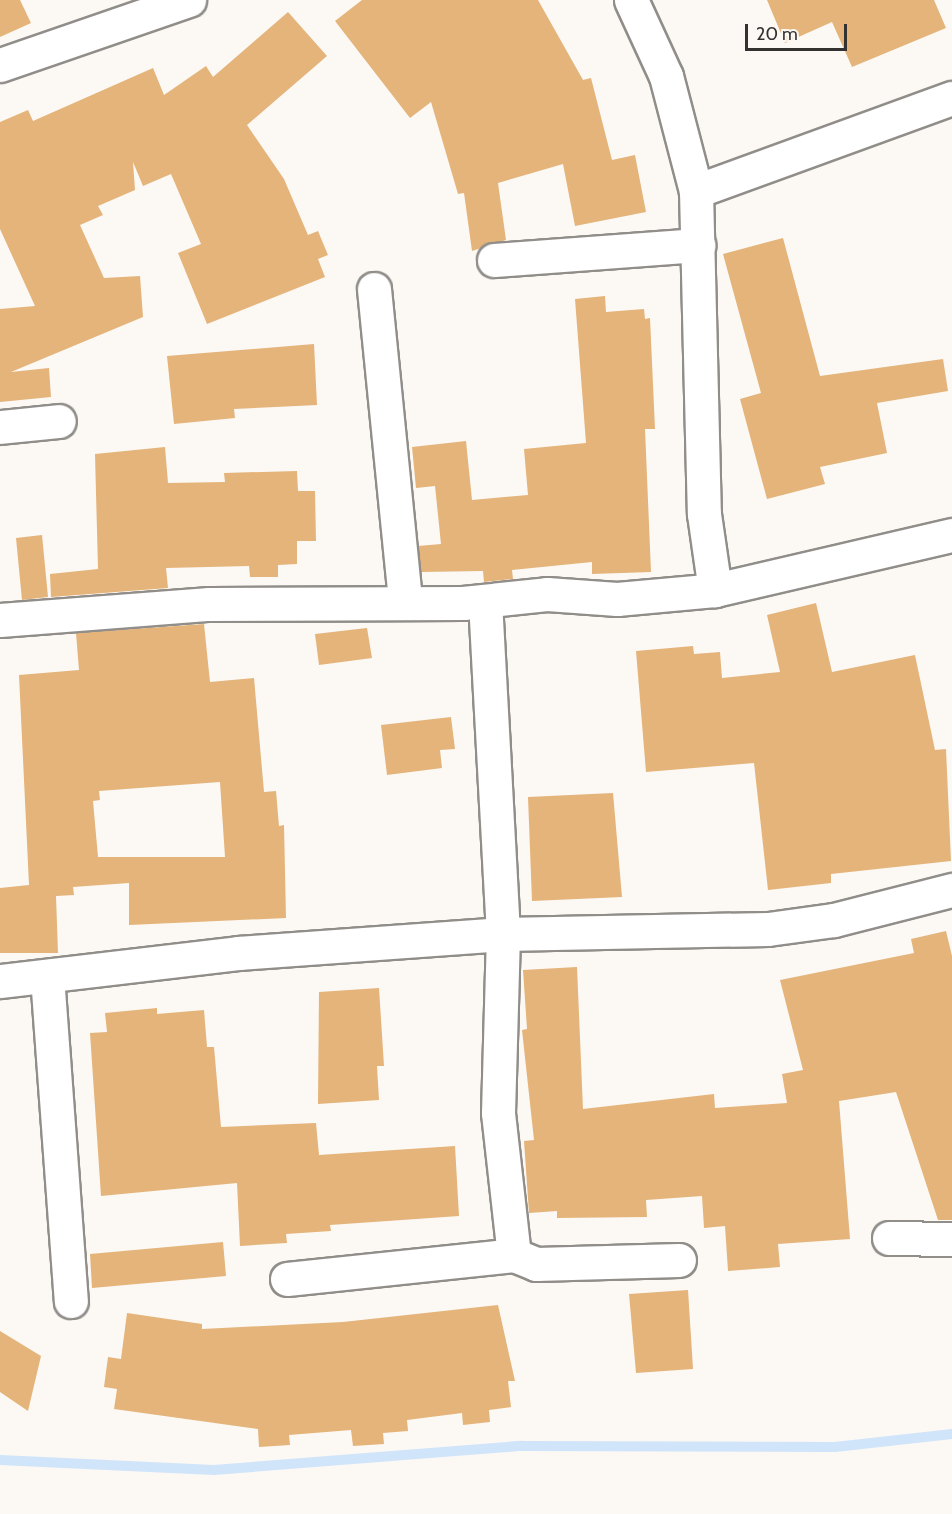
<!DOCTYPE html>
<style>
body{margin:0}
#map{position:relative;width:952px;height:1514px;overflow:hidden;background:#fcf8f4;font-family:Cabin,sans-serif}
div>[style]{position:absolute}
.stream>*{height:10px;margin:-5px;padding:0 5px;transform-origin:5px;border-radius:5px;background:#d0e4fa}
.building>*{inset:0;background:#e4b47a}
.roads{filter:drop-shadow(2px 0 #918e8a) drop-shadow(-2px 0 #918e8a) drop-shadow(0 2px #918e8a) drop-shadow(0 -2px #918e8a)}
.minor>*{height:33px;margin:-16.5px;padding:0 16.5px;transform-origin:16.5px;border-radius:16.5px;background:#fff}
span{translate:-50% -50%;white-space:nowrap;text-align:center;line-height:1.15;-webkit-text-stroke:6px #fcf8f4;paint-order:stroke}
.scale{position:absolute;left:745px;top:24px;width:102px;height:27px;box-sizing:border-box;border:3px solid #343231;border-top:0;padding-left:8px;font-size:18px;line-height:21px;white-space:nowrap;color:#343231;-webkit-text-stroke:4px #fcf8f4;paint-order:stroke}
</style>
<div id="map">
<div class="stream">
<div style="left:0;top:1460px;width:214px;rotate:2.7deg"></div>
<div style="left:214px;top:1470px;width:308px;rotate:-4.5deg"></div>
<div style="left:521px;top:1446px;width:314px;rotate:0.2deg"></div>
<div style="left:835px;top:1447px;width:118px;rotate:-6.3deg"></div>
</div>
<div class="building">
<div style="clip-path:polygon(0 0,20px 0,31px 23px,0 37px)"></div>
<div style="clip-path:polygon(362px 0,538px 0,583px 80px,591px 78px,612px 160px,635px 155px,646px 212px,575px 226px,563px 164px,498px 183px,506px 240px,472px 251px,464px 193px,458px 194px,431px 102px,410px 118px,335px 21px)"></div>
<div style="clip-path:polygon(767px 0,934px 0,946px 28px,852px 67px,832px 22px,785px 43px)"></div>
<div style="clip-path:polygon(288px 12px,327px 56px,247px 125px,284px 179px,308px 235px,318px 231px,328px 255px,318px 259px,325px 277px,207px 324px,178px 253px,201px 244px,171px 174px,143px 186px,133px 162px,135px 190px,98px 206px,103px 215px,80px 225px,104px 278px,140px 276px,143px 317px,11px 372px,49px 368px,51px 397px,0 402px,0 309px,35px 306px,0 229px,0 122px,28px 110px,33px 121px,153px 68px,164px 95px,206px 66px,213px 77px)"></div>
<div style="clip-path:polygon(783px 238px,820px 376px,943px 359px,948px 391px,877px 403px,887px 453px,820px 467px,825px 484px,767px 499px,740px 399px,761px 393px,723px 254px)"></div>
<div style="clip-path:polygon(605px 296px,606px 312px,644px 309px,645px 319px,650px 318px,655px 429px,645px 429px,651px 572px,592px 574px,592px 562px,512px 570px,513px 579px,484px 582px,483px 571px,421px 572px,418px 546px,441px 544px,435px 486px,416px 488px,412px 447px,466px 441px,472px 500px,528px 495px,524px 449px,586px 443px,575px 299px)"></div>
<div style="clip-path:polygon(314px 344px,317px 405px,234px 409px,235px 418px,174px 424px,167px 356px)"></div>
<div style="clip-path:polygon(165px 447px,168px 483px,225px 482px,224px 473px,297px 471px,298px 491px,315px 491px,316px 541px,297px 541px,297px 564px,278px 565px,278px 577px,250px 577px,249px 566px,166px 568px,168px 588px,51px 597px,50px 574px,98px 569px,95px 454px)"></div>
<div style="clip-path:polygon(42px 535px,48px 597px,22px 600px,16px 538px)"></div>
<div style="clip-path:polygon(816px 603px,832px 672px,915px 655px,935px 750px,946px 749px,951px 861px,831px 874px,831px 883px,768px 890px,754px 763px,646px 772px,636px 651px,693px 646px,694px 654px,720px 652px,722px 678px,780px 672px,767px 615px)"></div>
<div style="clip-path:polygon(evenodd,204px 624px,210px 682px,254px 678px,264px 792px,276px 791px,279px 826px,284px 825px,286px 918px,129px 925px,129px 883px,73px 887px,74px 895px,56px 896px,58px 953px,0 953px,0 888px,29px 885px,19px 675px,79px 670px,76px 633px,204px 624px,220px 782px,225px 857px,98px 857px,93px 801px,100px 800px,99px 791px,220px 782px)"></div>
<div style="clip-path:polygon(367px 628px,372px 658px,319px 665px,315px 634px)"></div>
<div style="clip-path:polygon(451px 717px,455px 749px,440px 750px,442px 768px,387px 775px,381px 725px)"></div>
<div style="clip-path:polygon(613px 793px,622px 897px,532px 901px,528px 797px)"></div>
<div style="clip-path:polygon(946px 931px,952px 956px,952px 1220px,938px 1220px,896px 1092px,839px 1101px,850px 1239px,778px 1244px,780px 1267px,728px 1271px,725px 1226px,704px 1228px,702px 1196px,646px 1200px,647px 1217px,557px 1218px,557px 1211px,529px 1213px,524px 1141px,534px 1140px,522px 1030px,527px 1029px,523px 970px,577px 967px,583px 1109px,714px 1094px,715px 1108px,787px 1103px,782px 1074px,803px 1070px,780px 980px,914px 953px,911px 939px)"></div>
<div style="clip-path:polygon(379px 988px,384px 1066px,377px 1066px,379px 1100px,318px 1104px,319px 992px)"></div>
<div style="clip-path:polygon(157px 1008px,157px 1014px,204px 1010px,207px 1047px,214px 1047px,221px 1127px,316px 1123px,319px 1155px,455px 1146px,459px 1216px,330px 1225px,331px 1231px,286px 1234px,287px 1243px,240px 1246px,237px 1183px,101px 1196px,90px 1033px,107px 1032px,105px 1013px)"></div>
<div style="clip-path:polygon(223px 1242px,226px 1276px,92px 1288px,90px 1254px)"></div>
<div style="clip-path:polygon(688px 1290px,693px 1369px,636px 1373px,629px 1294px)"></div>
<div style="clip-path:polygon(498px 1305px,515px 1381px,508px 1381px,511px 1407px,489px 1410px,490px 1422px,463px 1425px,462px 1413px,407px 1420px,408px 1431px,383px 1433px,384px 1444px,353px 1446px,351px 1430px,289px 1435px,290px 1445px,259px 1447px,258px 1429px,114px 1409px,117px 1389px,104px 1387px,108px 1357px,121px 1359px,127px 1313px,202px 1324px,202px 1329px,343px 1322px)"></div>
<div style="clip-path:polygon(0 1331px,41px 1356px,28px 1411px,0 1392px)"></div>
</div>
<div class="roads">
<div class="minor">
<div style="left:631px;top:0;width:84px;rotate:65.3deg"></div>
<div style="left:666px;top:76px;width:119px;rotate:75.4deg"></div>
<div style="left:696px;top:191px;width:323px;rotate:88.6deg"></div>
<div style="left:704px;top:514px;width:77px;rotate:81.8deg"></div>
<div style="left:715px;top:590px;width:243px;rotate:-13.1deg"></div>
<div style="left:0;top:65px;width:200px;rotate:-19deg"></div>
<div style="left:696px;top:191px;width:272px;rotate:-20deg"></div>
<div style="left:494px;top:260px;width:205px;rotate:-4.2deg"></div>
<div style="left:374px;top:289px;width:314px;rotate:84.3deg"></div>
<div style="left:0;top:427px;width:59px;rotate:-5.8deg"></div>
<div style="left:485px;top:601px;width:333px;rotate:86.9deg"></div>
<div style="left:503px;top:934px;width:179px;rotate:91.6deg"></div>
<div style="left:498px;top:1113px;width:143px;rotate:83.6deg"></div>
<div style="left:514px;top:1255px;width:24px;rotate:22deg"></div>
<div style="left:536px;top:1264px;width:143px;rotate:-1.6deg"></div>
<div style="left:0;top:620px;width:210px;rotate:-4.4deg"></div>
<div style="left:209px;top:604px;width:254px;rotate:-0.2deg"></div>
<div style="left:463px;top:603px;width:84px;rotate:-6.1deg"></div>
<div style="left:547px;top:594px;width:70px;rotate:4.1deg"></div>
<div style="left:617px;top:599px;width:98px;rotate:-5.2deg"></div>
<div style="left:47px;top:976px;width:326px;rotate:85.8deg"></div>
<div style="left:0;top:981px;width:240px;rotate:-6.7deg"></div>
<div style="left:238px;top:953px;width:266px;rotate:-4.1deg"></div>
<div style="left:503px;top:934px;width:265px;rotate:-1.1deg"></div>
<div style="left:768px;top:929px;width:67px;rotate:-7.8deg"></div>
<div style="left:834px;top:920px;width:122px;rotate:-14.3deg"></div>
<div style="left:889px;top:1238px;width:63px;rotate:0.9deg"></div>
<div style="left:287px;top:1279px;width:228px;rotate:-6deg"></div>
</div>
</div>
<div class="scale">20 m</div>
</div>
